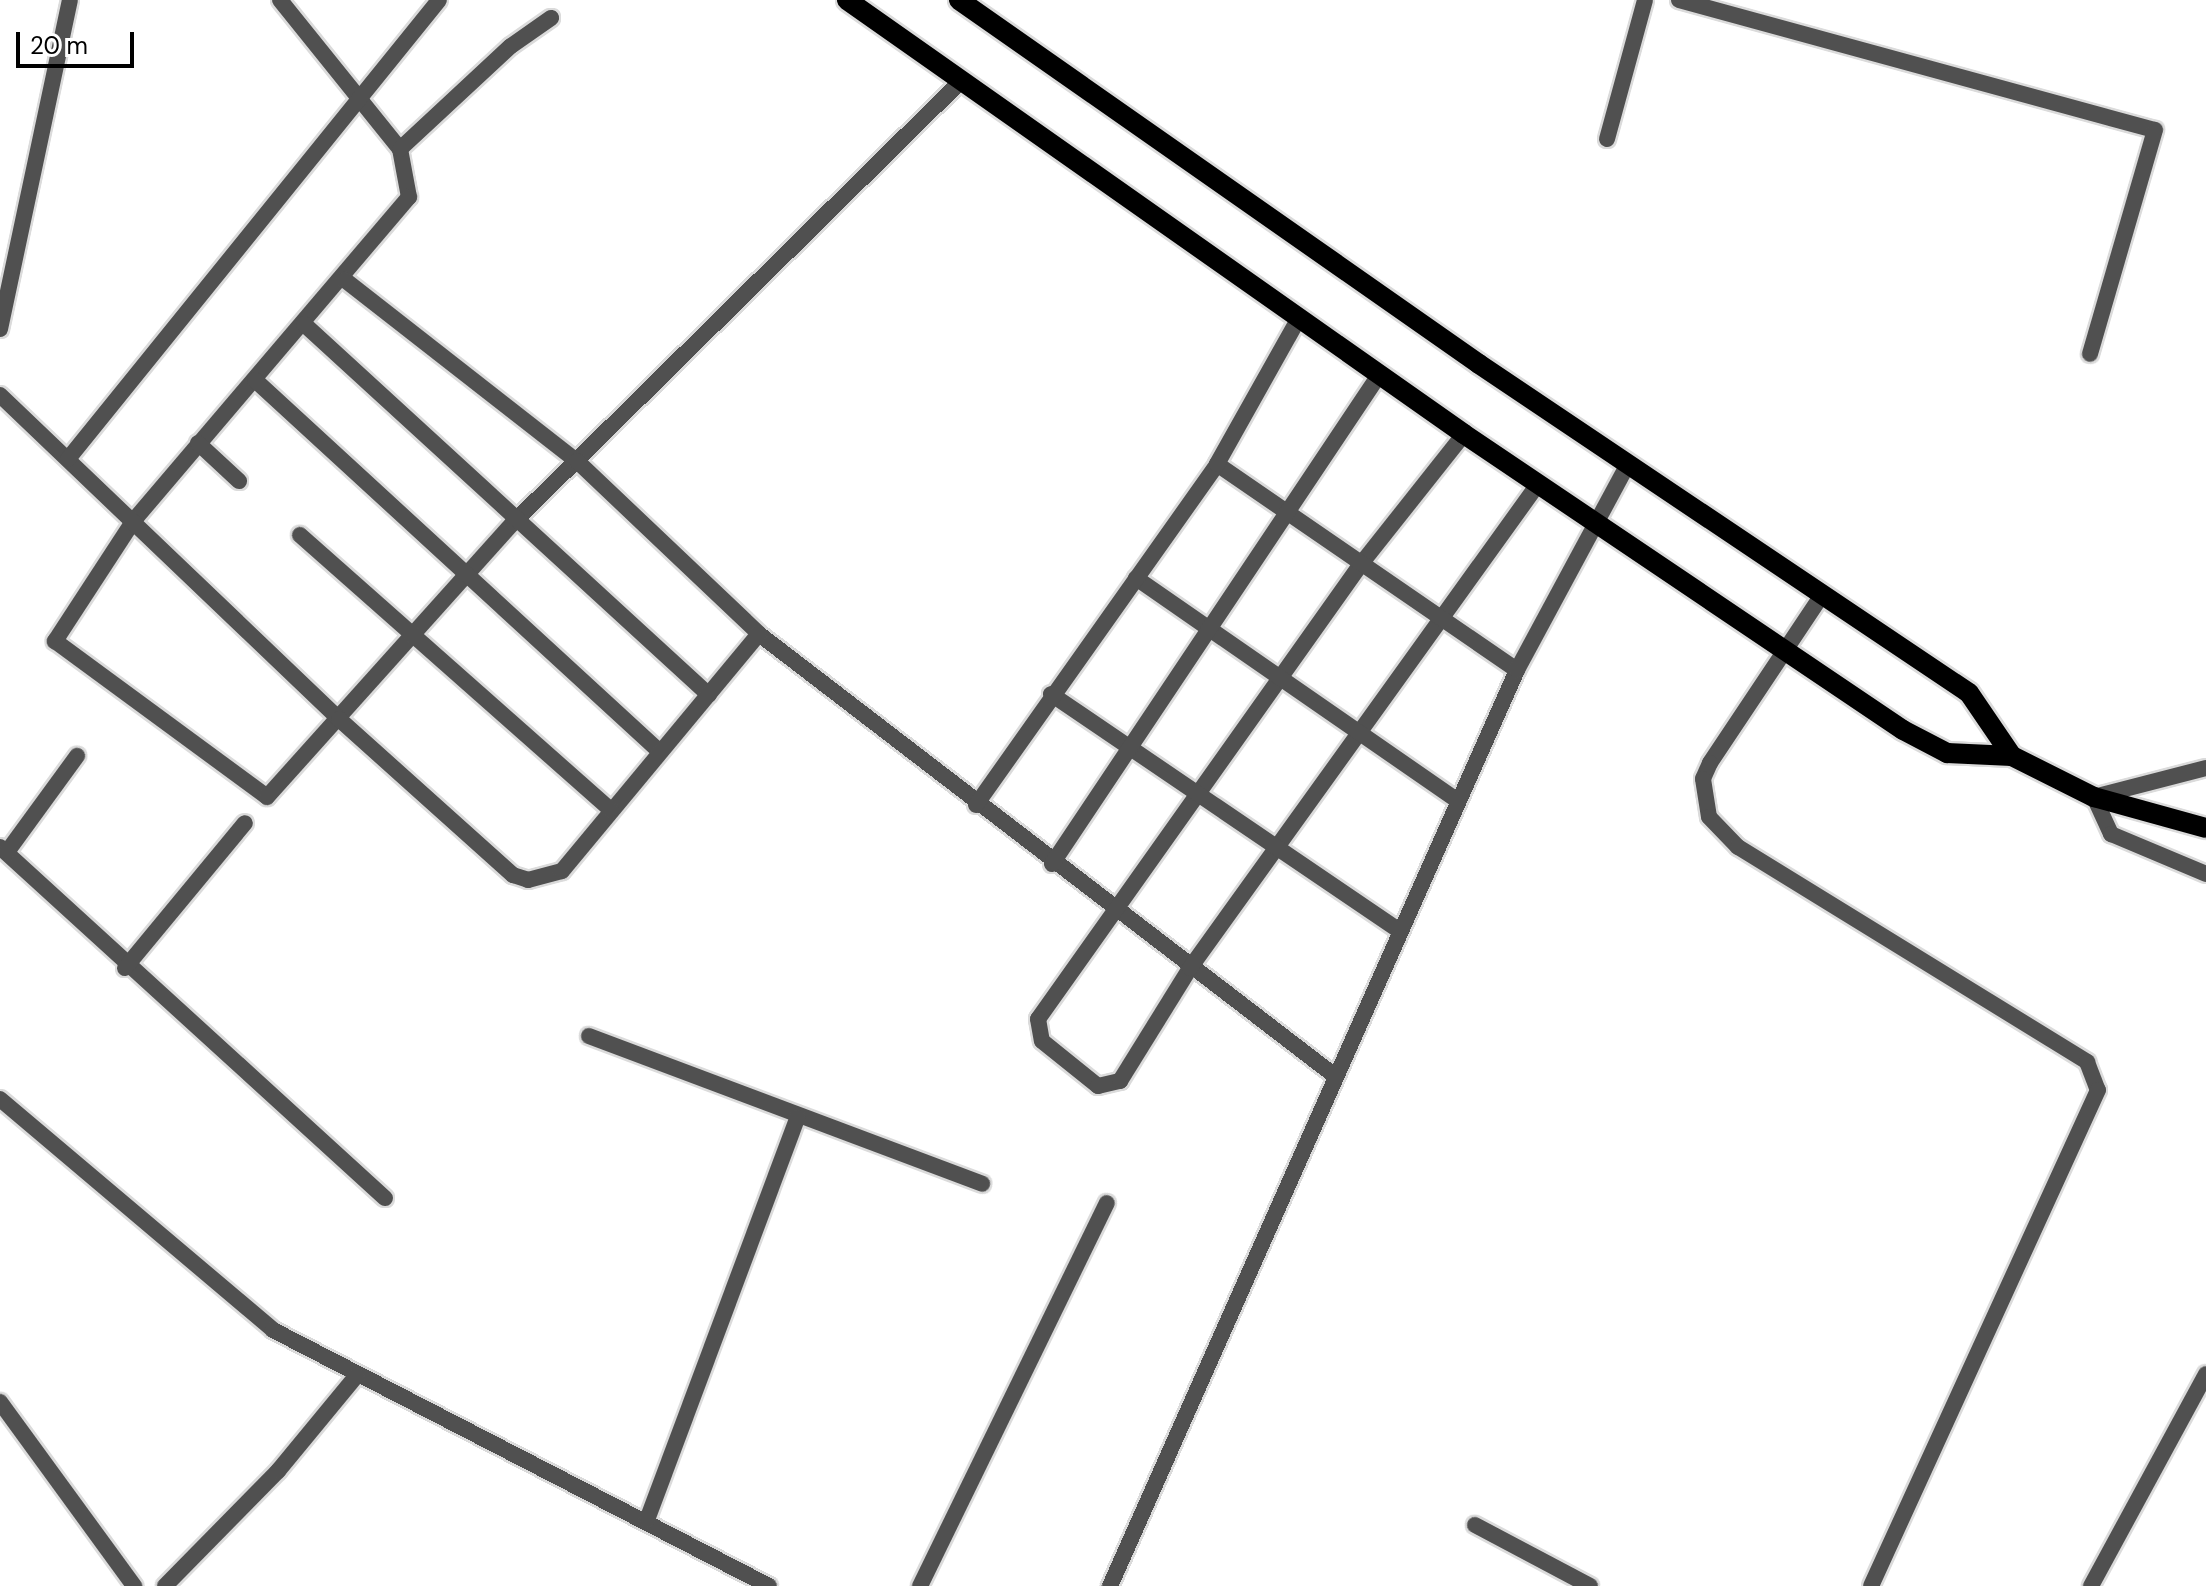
<!DOCTYPE html>
<style>
body{margin:0}
#map{position:relative;width:2206px;height:1586px;overflow:hidden;background:#fff;font-family:"DM Sans",sans-serif}
div>[style]{position:absolute}
.roads{filter:drop-shadow(2px 0 #dbdbdb) drop-shadow(-2px 0 #dbdbdb) drop-shadow(0 2px #dbdbdb) drop-shadow(0 -2px #dbdbdb)}
.lane>*{height:16px;margin:-8px;padding:0 8px;transform-origin:8px;border-radius:8px;background:#505050}
.street>*{height:16px;margin:-8px;padding:0 8px;transform-origin:8px;border-radius:8px;background:#505050}
.primary>*{height:20px;margin:-10px;padding:0 10px;transform-origin:10px;border-radius:10px;background:#000}
span{translate:-50% -50%;white-space:nowrap;text-align:center;line-height:1.15;-webkit-text-stroke:8px #fff;paint-order:stroke}
.scale{position:absolute;left:16px;top:32px;width:118px;height:36px;box-sizing:border-box;border:4px solid #000;border-top:0;padding-left:10px;font-size:24px;line-height:28px;white-space:nowrap;color:#000;-webkit-text-stroke:6px #fff;paint-order:stroke}
</style>
<div id="map">
<div class="roads">
<div class="lane">
<div style="left:1822px;top:595px;width:202px;rotate:123.7deg"></div>
<div style="left:1710px;top:763px;width:17px;rotate:114deg"></div>
<div style="left:1703px;top:779px;width:38px;rotate:81deg"></div>
<div style="left:1709px;top:817px;width:42px;rotate:46deg"></div>
<div style="left:1738px;top:847px;width:410px;rotate:31.6deg"></div>
<div style="left:2087px;top:1062px;width:30px;rotate:69deg"></div>
<div style="left:2098px;top:1090px;width:545px;rotate:114.59deg"></div>
<div style="left:1475px;top:1525px;width:130px;rotate:27.9deg"></div>
</div>
<div class="street">
<div style="left:280px;top:0;width:191px;rotate:51.2deg"></div>
<div style="left:400px;top:149px;width:49px;rotate:79.4deg"></div>
<div style="left:409px;top:197px;width:424px;rotate:130.4deg"></div>
<div style="left:134px;top:520px;width:145px;rotate:123.1deg"></div>
<div style="left:55px;top:641px;width:263px;rotate:36.3deg"></div>
<div style="left:267px;top:797px;width:368px;rotate:-48.1deg"></div>
<div style="left:513px;top:523px;width:631px;rotate:-44.61deg"></div>
<div style="left:1679px;top:0;width:493px;rotate:15.3deg"></div>
<div style="left:2155px;top:130px;width:233px;rotate:106.2deg"></div>
<div style="left:1607px;top:139px;width:144px;rotate:-74.7deg"></div>
<div style="left:400px;top:149px;width:151px;rotate:-42.9deg"></div>
<div style="left:511px;top:46px;width:49px;rotate:-35deg"></div>
<div style="left:345px;top:280px;width:294px;rotate:38deg"></div>
<div style="left:577px;top:461px;width:251px;rotate:43.5deg"></div>
<div style="left:759px;top:634px;width:726px;rotate:37.5deg"></div>
<div style="left:304px;top:324px;width:549px;rotate:42.49deg"></div>
<div style="left:0;top:329px;width:336px;rotate:-78deg"></div>
<div style="left:255px;top:380px;width:549px;rotate:42.56deg"></div>
<div style="left:0;top:395px;width:469px;rotate:43.7deg"></div>
<div style="left:339px;top:719px;width:234px;rotate:41.9deg"></div>
<div style="left:513px;top:875px;width:16px;rotate:18deg"></div>
<div style="left:528px;top:880px;width:35px;rotate:-15deg"></div>
<div style="left:562px;top:871px;width:308px;rotate:-50.3deg"></div>
<div style="left:1464px;top:434px;width:166px;rotate:128.4deg"></div>
<div style="left:1361px;top:564px;width:558px;rotate:125.37deg"></div>
<div style="left:1038px;top:1019px;width:22px;rotate:80deg"></div>
<div style="left:1042px;top:1041px;width:72px;rotate:38.8deg"></div>
<div style="left:1098px;top:1086px;width:23px;rotate:-13deg"></div>
<div style="left:1120px;top:1081px;width:133px;rotate:-58.2deg"></div>
<div style="left:1190px;top:968px;width:596px;rotate:-54.28deg"></div>
<div style="left:198px;top:443px;width:56px;rotate:42.8deg"></div>
<div style="left:68px;top:459px;width:590px;rotate:-51.05deg"></div>
<div style="left:1217px;top:464px;width:364px;rotate:34.5deg"></div>
<div style="left:300px;top:535px;width:414px;rotate:41.5deg"></div>
<div style="left:1136px;top:578px;width:390px;rotate:34.7deg"></div>
<div style="left:1051px;top:694px;width:422px;rotate:34.2deg"></div>
<div style="left:2206px;top:768px;width:116px;rotate:165.5deg"></div>
<div style="left:2094px;top:797px;width:41px;rotate:65.3deg"></div>
<div style="left:2111px;top:834px;width:103px;rotate:22.8deg"></div>
<div style="left:976px;top:805px;width:418px;rotate:-54.7deg"></div>
<div style="left:1217px;top:464px;width:167px;rotate:-60.7deg"></div>
<div style="left:0;top:847px;width:521px;rotate:42.36deg"></div>
<div style="left:7px;top:852px;width:119px;rotate:-53.9deg"></div>
<div style="left:1052px;top:864px;width:588px;rotate:-56.23deg"></div>
<div style="left:125px;top:968px;width:188px;rotate:-50.4deg"></div>
<div style="left:589px;top:1036px;width:420px;rotate:20.6deg"></div>
<div style="left:0;top:1099px;width:358px;rotate:40.2deg"></div>
<div style="left:273px;top:1330px;width:558px;rotate:27.3deg"></div>
<div style="left:0;top:1402px;width:228px;rotate:53.9deg"></div>
<div style="left:647px;top:1520px;width:430px;rotate:-69.5deg"></div>
<div style="left:165px;top:1586px;width:161px;rotate:-45.5deg"></div>
<div style="left:278px;top:1471px;width:124px;rotate:-50.5deg"></div>
<div style="left:920px;top:1586px;width:426px;rotate:-64deg"></div>
<div style="left:1110px;top:1586px;width:1002px;rotate:-66.04deg"></div>
<div style="left:1517px;top:670px;width:234px;rotate:-61.7deg"></div>
<div style="left:2091px;top:1586px;width:241px;rotate:-61.5deg"></div>
</div>
<div class="primary">
<div style="left:847px;top:0;width:754px;rotate:35.12deg"></div>
<div style="left:1464px;top:434px;width:529px;rotate:33.99deg"></div>
<div style="left:1903px;top:730px;width:50px;rotate:27.6deg"></div>
<div style="left:1947px;top:753px;width:65px;rotate:2.6deg"></div>
<div style="left:2012px;top:756px;width:92px;rotate:26.6deg"></div>
<div style="left:2094px;top:797px;width:116px;rotate:15.5deg"></div>
<div style="left:959px;top:0;width:635px;rotate:34.99deg"></div>
<div style="left:1479px;top:364px;width:590px;rotate:33.88deg"></div>
<div style="left:1969px;top:693px;width:76px;rotate:55.7deg"></div>
</div>
</div>
<div class="scale">20 m</div>
</div>
